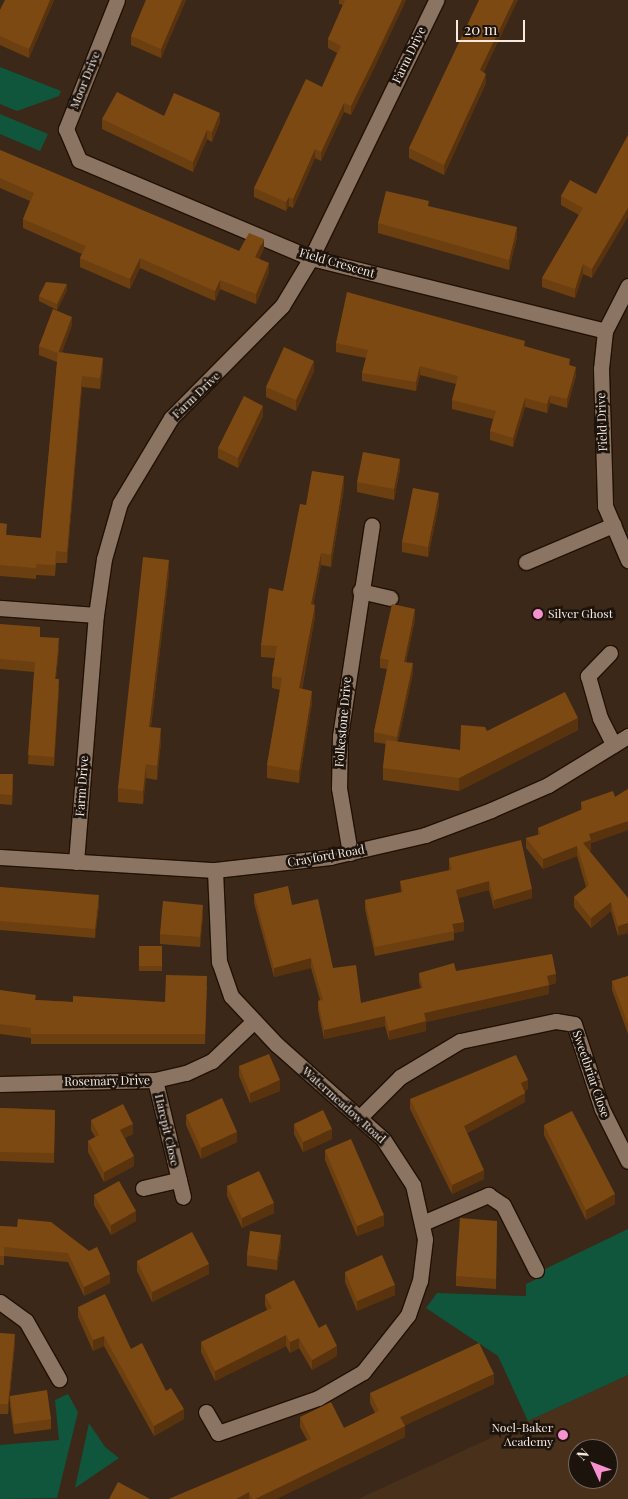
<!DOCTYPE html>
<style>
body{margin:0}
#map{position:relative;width:628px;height:1499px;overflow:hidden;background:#3b2818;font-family:"Playfair Display",serif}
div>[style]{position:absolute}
.built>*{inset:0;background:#48301a}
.green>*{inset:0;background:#0f563c}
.roads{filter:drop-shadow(1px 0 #221103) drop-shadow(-1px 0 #221103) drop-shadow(0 1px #221103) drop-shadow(0 -1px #221103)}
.minor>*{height:15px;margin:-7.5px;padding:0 7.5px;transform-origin:7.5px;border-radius:7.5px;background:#8b7462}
.wall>*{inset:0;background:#6c3f10}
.shaded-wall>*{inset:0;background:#58330d}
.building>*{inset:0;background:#7d4913}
.dots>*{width:14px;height:14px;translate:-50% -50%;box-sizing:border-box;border:2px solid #1c130c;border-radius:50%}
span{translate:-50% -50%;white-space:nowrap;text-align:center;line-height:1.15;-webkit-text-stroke:5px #1c130c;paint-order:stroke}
.street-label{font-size:12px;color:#f6e9df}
.poi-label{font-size:12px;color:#f6e9df}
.left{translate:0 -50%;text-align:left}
.right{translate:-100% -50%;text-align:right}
.north{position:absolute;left:568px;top:1439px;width:50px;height:50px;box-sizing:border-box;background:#1c130c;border:1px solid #736960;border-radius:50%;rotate:313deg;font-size:14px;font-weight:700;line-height:20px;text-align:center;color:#f6e9df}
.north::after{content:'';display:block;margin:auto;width:18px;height:22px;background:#f790ce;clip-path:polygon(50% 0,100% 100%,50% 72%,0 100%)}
.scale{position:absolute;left:456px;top:20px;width:69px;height:22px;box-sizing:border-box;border:2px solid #f6e9df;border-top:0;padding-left:6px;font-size:15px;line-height:18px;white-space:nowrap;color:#f6e9df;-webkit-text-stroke:4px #1c130c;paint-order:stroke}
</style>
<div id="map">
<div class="built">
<div style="clip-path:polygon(evenodd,628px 1375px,628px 1499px,358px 1499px,528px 1421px,628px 1375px,578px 1449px,608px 1449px,608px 1479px,578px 1479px,578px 1449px)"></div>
</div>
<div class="green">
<div style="clip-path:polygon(0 67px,61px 91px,59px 96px,17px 111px,0 104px)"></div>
<div style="clip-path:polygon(0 114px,48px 134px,40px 151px,0 134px)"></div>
<div style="clip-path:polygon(628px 1229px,628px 1375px,528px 1421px,498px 1356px,426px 1308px,437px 1293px,526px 1296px,526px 1284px,541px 1277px,545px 1269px)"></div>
<div style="clip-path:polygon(68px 1394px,78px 1412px,57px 1498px,0 1499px,0 1445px,59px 1440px,55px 1400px)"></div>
<div style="clip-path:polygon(89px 1423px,105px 1447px,119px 1458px,75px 1488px)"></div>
</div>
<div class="roads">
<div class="minor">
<div style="left:117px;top:0;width:139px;rotate:111.6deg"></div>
<div style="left:66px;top:129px;width:34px;rotate:67deg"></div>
<div style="left:79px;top:160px;width:252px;rotate:22.9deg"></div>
<div style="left:311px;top:258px;width:303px;rotate:13.9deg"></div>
<div style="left:628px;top:286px;width:51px;rotate:117.1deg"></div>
<div style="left:605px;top:331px;width:38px;rotate:96deg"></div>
<div style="left:601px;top:369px;width:137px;rotate:88.3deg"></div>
<div style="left:605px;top:506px;width:59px;rotate:66.9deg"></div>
<div style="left:526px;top:562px;width:95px;rotate:-23deg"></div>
<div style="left:360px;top:591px;width:31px;rotate:13deg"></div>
<div style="left:0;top:608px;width:96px;rotate:4.2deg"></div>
<div style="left:610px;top:653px;width:32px;rotate:134deg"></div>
<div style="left:588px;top:676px;width:44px;rotate:74.1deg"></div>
<div style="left:600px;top:718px;width:30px;rotate:63deg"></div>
<div style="left:350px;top:853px;width:66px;rotate:-99.6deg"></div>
<div style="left:339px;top:788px;width:52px;rotate:-88.9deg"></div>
<div style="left:340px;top:736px;width:213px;rotate:-81.4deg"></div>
<div style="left:0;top:857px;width:215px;rotate:3.5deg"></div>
<div style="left:215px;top:870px;width:116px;rotate:-6.4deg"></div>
<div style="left:330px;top:857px;width:98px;rotate:-13deg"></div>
<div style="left:425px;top:835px;width:71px;rotate:-20.7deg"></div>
<div style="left:491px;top:810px;width:62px;rotate:-23.7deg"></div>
<div style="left:548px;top:785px;width:94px;rotate:-31.5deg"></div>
<div style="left:76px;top:862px;width:248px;rotate:-85.4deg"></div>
<div style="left:96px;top:615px;width:57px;rotate:-81.9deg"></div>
<div style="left:104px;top:559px;width:58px;rotate:-74.1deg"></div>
<div style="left:120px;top:503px;width:99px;rotate:-59deg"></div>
<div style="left:171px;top:418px;width:158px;rotate:-45.3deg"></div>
<div style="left:282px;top:306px;width:56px;rotate:-58.9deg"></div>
<div style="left:311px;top:258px;width:287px;rotate:-64.1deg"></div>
<div style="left:155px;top:1080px;width:120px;rotate:76.5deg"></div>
<div style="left:0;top:1084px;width:155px;rotate:-1.5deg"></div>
<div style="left:155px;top:1080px;width:32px;rotate:-13deg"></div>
<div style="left:186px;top:1073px;width:29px;rotate:-25deg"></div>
<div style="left:212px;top:1061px;width:58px;rotate:-43.6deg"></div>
<div style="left:360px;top:1117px;width:57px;rotate:-45deg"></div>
<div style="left:400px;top:1077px;width:70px;rotate:-31deg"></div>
<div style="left:460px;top:1041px;width:98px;rotate:-11.8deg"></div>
<div style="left:556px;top:1021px;width:18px;rotate:9deg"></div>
<div style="left:574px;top:1024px;width:89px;rotate:71.8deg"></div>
<div style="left:602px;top:1109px;width:58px;rotate:63.4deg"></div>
<div style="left:143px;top:1188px;width:37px;rotate:-13deg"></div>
<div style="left:425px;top:1222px;width:69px;rotate:-23.2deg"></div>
<div style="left:488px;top:1195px;width:18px;rotate:34deg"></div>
<div style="left:503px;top:1205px;width:73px;rotate:63.1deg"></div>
<div style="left:0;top:1302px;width:32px;rotate:36deg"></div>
<div style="left:26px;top:1321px;width:67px;rotate:60.4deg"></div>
<div style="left:206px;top:1412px;width:24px;rotate:60deg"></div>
<div style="left:218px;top:1433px;width:106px;rotate:-19.3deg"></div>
<div style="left:318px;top:1398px;width:52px;rotate:-30deg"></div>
<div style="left:363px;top:1372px;width:73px;rotate:-51.7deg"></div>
<div style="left:408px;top:1315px;width:36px;rotate:-71deg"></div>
<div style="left:420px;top:1281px;width:42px;rotate:-83.2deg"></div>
<div style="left:425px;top:1239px;width:55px;rotate:-102.5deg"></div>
<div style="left:413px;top:1185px;width:55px;rotate:-123.1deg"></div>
<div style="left:383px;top:1139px;width:142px;rotate:-138.4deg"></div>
<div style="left:277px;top:1045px;width:67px;rotate:-133.2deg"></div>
<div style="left:231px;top:996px;width:36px;rotate:-109deg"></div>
<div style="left:219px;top:962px;width:92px;rotate:-92.5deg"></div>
</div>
</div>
<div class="wall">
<div style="clip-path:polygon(54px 0,29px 58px,0 45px,0 10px)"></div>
<div style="clip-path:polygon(146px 0,186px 0,161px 58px,131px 45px,131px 36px)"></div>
<div style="clip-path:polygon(339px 0,406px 0,375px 66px,351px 115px,344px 112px,321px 161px,315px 158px,293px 208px,289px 206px,286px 211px,254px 197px,254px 188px,322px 87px,337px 53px,328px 48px,328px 39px,343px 5px,339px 4px)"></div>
<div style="clip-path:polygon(483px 72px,486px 83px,444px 175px,409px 158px,409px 148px)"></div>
<div style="clip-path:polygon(164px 116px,220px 122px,212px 142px,207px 139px,193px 172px,102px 129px,102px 119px)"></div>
<div style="clip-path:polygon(0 150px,239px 251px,264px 248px,259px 259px,269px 272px,256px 304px,220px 289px,215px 301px,140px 268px,130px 289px,80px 267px,80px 258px,82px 254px,23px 228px,23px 219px,30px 201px,0 188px)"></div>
<div style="clip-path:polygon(596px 194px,592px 278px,583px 274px,575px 298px,542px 287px,542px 278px,579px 215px,561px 205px,561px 196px)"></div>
<div style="clip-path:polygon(429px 207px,517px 237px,509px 270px,378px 233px,378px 223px)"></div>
<div style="clip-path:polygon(67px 290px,57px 310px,39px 301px,39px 296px)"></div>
<div style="clip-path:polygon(72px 325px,62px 352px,103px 369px,100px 389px,82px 387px,67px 563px,56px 563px,55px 576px,36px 575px,36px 579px,0 576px,0 523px,7px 535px,41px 538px,57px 362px,39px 355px,39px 346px)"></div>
<div style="clip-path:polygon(336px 343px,525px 346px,570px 365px,576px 376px,567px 408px,550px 403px,547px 413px,525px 407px,513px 447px,490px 440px,490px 431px,493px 419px,452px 409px,452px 400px,456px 384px,420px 375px,416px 391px,362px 381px,362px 373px,366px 358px,336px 352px)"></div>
<div style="clip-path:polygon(314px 371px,296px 411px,266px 397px,266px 387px)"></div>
<div style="clip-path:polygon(263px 416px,238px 468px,218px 458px,218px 448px)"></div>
<div style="clip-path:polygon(400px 469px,394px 500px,357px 492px,357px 482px)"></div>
<div style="clip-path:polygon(344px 488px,331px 567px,321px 565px,313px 604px,315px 617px,302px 689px,312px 703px,299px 783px,267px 778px,267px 765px,280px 690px,272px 688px,272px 676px,275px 658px,261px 657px,261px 645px,283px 591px)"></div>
<div style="clip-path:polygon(439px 504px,428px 557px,402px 552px,402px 542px)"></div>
<div style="clip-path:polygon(169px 574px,151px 727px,161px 742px,157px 780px,146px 778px,143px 804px,118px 802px,118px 788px)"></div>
<div style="clip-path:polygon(415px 619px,406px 662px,413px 673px,398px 742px,460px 750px,487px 731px,578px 730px,459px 791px,383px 780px,383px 768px,386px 744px,374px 742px,374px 732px,387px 669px,380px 668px,380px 658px)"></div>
<div style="clip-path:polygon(0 624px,40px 637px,59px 648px,56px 679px,59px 689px,54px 766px,28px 764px,34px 672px,0 669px)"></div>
<div style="clip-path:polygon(0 774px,13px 785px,12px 805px,0 804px)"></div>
<div style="clip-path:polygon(628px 789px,628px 830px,591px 843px,591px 850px,589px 851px,628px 898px,618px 936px,611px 911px,591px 928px,574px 907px,574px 897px,586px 887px,577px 856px,543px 869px,526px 848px,526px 838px,538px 835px,538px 828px,581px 810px,581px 802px,615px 797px)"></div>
<div style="clip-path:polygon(449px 858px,532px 898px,494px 909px,489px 890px,458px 898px,464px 931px,454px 933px,454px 940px,375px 956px,365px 909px,365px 900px,401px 892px,400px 881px,449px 870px)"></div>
<div style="clip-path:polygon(0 887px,99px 904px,95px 938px,0 930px)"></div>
<div style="clip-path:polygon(254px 894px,292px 905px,333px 968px,361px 1003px,421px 988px,419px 982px,419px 973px,456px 971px,556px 983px,549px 985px,549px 994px,426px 1022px,426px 1031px,389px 1040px,385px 1026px,324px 1039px,318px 1010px,318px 1001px,320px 1000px,311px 968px,274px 977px,254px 903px)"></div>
<div style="clip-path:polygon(203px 915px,200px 947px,160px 944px,160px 934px)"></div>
<div style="clip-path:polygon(139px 946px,162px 946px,162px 971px,139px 971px)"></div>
<div style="clip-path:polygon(628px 976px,628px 1034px,612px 990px,612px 981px)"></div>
<div style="clip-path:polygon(207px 986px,205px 1044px,31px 1044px,31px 1038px,0 1034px,0 990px,36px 1000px,73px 1002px,165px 1002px)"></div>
<div style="clip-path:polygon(239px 1066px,280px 1091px,250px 1103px,239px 1076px)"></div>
<div style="clip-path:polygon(528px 1089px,525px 1091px,525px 1102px,467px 1133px,484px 1179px,452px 1194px,410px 1109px,410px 1099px)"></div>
<div style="clip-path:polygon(0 1108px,55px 1110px,54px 1163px,0 1161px)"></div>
<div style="clip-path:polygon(186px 1115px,237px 1142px,201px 1159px,186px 1125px)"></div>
<div style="clip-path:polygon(91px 1120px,133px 1134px,125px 1138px,134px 1166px,104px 1182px,88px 1152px,88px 1141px,95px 1137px,91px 1130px)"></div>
<div style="clip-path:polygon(294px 1124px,332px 1139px,303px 1152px,294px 1134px)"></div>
<div style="clip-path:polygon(544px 1125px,615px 1204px,586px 1220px,544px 1135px)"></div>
<div style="clip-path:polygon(325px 1150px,384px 1226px,357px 1236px,325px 1160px)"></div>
<div style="clip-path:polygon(227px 1186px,274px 1213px,242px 1228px,227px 1196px)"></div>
<div style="clip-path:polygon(94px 1195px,136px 1221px,111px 1235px,94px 1205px)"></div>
<div style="clip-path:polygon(497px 1221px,496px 1289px,456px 1286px,456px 1276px)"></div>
<div style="clip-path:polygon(51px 1222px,110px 1283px,84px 1296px,68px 1262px,4px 1256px,4px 1265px,0 1265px,0 1226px,17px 1227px)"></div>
<div style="clip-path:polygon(281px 1245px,277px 1270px,247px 1266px,247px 1255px)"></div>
<div style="clip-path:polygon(137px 1261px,209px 1274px,152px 1302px,137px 1271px)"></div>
<div style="clip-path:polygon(345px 1272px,395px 1295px,357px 1311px,345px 1282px)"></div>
<div style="clip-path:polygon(265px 1295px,319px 1328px,337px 1356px,312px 1370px,299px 1348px,290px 1353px,286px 1346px,215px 1381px,201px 1352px,201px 1342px,267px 1310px,265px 1305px)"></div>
<div style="clip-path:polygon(78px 1307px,131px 1349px,166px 1391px,184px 1419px,154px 1436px,104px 1346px,93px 1351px,78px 1317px)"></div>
<div style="clip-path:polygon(0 1333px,15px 1343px,8px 1414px,0 1414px)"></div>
<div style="clip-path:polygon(494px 1384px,405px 1425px,405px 1437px,276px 1499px,169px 1499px,307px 1440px,300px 1427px,300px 1417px,344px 1428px,375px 1413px,370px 1403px,370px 1393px)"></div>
<div style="clip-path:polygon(10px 1396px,51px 1419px,51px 1429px,14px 1434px,10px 1406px)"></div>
</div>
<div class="shaded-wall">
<div style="clip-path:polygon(50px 0,54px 0,29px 58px,29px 49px)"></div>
<div style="clip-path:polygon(182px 0,186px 0,161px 58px,161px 49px)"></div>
<div style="clip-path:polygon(402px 0,406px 0,375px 66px,351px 115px,351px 106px)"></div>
<div style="clip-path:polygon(514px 0,518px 0,480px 80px,480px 70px)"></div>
<div style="clip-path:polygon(486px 74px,486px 83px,444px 175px,444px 165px)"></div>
<div style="clip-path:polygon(344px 103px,344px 112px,321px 161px,321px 152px)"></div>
<div style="clip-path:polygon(220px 113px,220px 122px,212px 142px,212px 132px)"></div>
<div style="clip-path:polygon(207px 130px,207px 139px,193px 172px,193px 162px)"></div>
<div style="clip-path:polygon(315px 149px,315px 158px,293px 208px,293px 199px)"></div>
<div style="clip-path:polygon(289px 197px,289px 206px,286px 211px,286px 202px)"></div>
<div style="clip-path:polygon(628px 208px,628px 217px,592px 278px,592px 269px)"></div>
<div style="clip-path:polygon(517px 227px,517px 237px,509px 270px,509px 260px)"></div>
<div style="clip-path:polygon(264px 239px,264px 248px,255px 267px,255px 257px)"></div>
<div style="clip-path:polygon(140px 258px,140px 268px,130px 289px,130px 279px)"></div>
<div style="clip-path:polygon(269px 263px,269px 272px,256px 304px,256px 294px)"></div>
<div style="clip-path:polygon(583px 264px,583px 274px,575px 298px,575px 289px)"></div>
<div style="clip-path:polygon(220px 280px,220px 289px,215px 301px,215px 291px)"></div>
<div style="clip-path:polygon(67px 284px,67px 290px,57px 310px,57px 304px)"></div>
<div style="clip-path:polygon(72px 317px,72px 325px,58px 362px,58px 353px)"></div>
<div style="clip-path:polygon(103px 358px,103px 369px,100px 389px,100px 378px)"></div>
<div style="clip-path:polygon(314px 361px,314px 371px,296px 411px,296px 400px)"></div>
<div style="clip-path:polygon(420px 366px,420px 375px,416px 391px,416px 382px)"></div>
<div style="clip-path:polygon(576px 367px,576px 376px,567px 408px,567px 399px)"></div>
<div style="clip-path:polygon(82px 376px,82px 387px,67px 563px,67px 552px)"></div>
<div style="clip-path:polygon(550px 395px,550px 403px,547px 413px,547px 404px)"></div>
<div style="clip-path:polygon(525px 398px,525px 407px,513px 447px,513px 438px)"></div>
<div style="clip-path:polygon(263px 406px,263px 416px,238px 468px,238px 458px)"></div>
<div style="clip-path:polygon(400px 459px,400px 469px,394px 500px,394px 489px)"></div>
<div style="clip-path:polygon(344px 476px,344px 488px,331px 567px,331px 555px)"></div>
<div style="clip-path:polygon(439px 493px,439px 504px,428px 557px,428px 547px)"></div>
<div style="clip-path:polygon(321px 553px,321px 565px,311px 616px,311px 604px)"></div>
<div style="clip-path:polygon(169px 560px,169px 574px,149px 741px,149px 727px)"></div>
<div style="clip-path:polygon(315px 605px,315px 617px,299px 701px,299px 688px)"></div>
<div style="clip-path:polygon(415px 609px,415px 619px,404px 672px,404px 662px)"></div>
<div style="clip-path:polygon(59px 638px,59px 648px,55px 688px,55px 679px)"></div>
<div style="clip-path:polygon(413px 663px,413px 673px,397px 747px,397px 737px)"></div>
<div style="clip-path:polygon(59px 679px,59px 689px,54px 766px,54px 757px)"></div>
<div style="clip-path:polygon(312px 691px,312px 703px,299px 783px,299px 771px)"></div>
<div style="clip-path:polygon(578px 718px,578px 730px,459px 791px,459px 778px)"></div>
<div style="clip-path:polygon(161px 728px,161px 742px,157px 780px,157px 766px)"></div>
<div style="clip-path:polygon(146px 764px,146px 778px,143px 804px,143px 791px)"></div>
<div style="clip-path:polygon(13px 774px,13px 785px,12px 805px,12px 795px)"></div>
<div style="clip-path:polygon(628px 821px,628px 830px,591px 843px,591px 850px,583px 853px,583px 843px,589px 834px)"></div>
<div style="clip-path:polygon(577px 846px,577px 856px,543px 869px,543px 859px)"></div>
<div style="clip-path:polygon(489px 881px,489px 890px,456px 899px,456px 890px)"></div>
<div style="clip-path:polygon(532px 889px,532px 898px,494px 909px,494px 900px)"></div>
<div style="clip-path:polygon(99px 895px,99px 904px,95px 938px,95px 929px)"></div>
<div style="clip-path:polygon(611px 902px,611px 911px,591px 928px,591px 918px)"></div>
<div style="clip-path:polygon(203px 905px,203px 915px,200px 947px,200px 937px)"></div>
<div style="clip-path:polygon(464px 922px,464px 931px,454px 933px,452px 924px)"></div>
<div style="clip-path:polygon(628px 923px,628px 933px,618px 936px,618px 926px)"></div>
<div style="clip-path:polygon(311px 958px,311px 968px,274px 977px,274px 968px)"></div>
<div style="clip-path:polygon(556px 974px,556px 983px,547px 985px,547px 976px)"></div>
<div style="clip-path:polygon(549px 985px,549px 994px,426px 1022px,426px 1031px,389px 1040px,389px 1031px,424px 1013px)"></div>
<div style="clip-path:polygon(385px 1016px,385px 1026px,324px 1039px,324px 1030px)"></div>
<div style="clip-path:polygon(280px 1080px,280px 1091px,250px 1103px,250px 1093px)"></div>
<div style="clip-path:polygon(528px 1080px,528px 1089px,521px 1092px,521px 1083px)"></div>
<div style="clip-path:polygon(525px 1093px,525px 1102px,464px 1135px,464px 1126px)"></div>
<div style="clip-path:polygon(133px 1124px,133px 1134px,120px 1141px,120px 1130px)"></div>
<div style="clip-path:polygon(332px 1129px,332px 1139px,303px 1152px,303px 1142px)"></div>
<div style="clip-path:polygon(237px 1132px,237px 1142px,201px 1159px,201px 1148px)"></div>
<div style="clip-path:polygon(134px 1156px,134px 1166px,104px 1182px,104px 1172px)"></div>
<div style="clip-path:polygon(484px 1170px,484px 1179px,452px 1194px,452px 1185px)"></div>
<div style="clip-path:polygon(615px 1194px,615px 1204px,586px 1220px,586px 1210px)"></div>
<div style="clip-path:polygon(274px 1203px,274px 1213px,242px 1228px,242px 1218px)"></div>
<div style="clip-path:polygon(136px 1211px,136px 1221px,111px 1235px,111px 1225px)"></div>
<div style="clip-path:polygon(384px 1215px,384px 1226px,357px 1236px,357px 1226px)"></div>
<div style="clip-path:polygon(281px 1235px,281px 1245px,277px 1270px,277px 1260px)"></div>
<div style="clip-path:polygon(209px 1264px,209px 1274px,152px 1302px,152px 1292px)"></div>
<div style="clip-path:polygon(110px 1274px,110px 1283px,84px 1296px,84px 1287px)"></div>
<div style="clip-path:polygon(395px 1285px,395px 1295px,357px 1311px,357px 1301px)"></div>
<div style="clip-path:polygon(15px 1334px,15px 1343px,8px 1414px,8px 1404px)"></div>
<div style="clip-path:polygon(286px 1335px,286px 1346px,215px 1381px,215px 1371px)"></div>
<div style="clip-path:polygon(104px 1336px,104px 1346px,93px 1351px,93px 1340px)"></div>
<div style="clip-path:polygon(299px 1338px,299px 1348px,290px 1353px,290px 1342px)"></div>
<div style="clip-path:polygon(337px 1346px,337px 1356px,312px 1370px,312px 1360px)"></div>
<div style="clip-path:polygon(494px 1374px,494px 1384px,400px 1428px,400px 1417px)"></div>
<div style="clip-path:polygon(184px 1409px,184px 1419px,154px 1436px,154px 1426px)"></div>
<div style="clip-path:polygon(405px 1426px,405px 1437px,276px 1499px,255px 1499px)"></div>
<div style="clip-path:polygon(249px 1492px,249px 1499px,236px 1499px)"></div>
</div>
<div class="building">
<div style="clip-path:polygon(5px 0,50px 0,29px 49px,0 36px,0 10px)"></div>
<div style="clip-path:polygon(146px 0,182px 0,161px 49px,131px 36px)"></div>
<div style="clip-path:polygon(345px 0,402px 0,375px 57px,351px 106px,344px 103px,321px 152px,315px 149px,293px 199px,289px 197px,286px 202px,254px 188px,306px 79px,322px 87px,341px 46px,328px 39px)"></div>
<div style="clip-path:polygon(479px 0,514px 0,480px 70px,486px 74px,444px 165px,409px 148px)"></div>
<div style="clip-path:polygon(117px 92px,164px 116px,174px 93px,220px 113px,212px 132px,207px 130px,193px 162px,102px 119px)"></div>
<div style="clip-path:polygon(628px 135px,628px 208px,592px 269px,583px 264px,575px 289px,542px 278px,583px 208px,561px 196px,570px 180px,596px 194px)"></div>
<div style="clip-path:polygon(0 150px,239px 251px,249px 233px,264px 239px,255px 257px,269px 263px,256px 294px,220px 280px,215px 291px,140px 258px,130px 279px,80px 258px,86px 246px,23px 219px,34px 193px,0 178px)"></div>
<div style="clip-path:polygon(386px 191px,429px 201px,428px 206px,517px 227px,509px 260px,378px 223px)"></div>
<div style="clip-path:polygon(46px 282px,67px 284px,57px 304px,39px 296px)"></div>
<div style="clip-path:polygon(347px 292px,525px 341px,524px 346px,570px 359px,569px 365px,576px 367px,567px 399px,550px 395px,547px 404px,525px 398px,513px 438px,490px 431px,496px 411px,452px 400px,458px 376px,420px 366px,416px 382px,362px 373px,368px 350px,336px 343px)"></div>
<div style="clip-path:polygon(53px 309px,72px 317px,58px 353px,39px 346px)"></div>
<div style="clip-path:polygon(284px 347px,314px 361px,296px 400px,266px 387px)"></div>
<div style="clip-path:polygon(58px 352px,103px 358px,100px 378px,82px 376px,67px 552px,56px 551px,55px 565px,36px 564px,36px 568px,0 565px,0 523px,7px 524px,6px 535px,41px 538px)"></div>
<div style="clip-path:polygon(244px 396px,263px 406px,238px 458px,218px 448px)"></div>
<div style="clip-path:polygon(363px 452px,400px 459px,394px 489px,357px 482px)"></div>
<div style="clip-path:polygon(312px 471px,344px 476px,331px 555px,321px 553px,311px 604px,315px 605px,299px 688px,312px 691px,299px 771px,267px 765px,282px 678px,272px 676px,277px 646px,261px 645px,269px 588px,283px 591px,300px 504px,306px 505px)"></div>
<div style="clip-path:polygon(413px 488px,439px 493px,428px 547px,402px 542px)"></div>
<div style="clip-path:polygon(143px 557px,169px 560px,149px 727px,161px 728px,157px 766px,146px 764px,143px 791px,118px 788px)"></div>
<div style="clip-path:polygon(392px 604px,415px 609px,404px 662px,413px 663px,397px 737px,374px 732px,389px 660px,380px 658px)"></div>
<div style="clip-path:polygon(0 624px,40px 627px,40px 637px,59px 638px,55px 679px,59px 679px,54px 757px,28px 755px,35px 662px,0 659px)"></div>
<div style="clip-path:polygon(565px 692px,578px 718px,459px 778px,383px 768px,386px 740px,460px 750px,461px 725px,485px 727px,487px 731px)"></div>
<div style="clip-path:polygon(0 774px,13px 774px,12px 795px,0 794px)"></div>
<div style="clip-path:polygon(628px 789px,628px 821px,589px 834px,591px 840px,583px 843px,628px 898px,628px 923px,618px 926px,611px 902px,591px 918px,574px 897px,589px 885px,577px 846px,543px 859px,526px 838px,541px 834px,538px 828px,583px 809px,581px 802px,613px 791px,615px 797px)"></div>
<div style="clip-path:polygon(521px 840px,532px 889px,494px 900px,489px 881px,456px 890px,464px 922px,452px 924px,454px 931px,375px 947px,365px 900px,403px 892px,400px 881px,452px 870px,449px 858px)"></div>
<div style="clip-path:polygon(288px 886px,292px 905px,318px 899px,333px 968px,356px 965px,361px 1003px,423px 988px,419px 973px,454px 963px,456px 971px,552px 954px,556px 974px,547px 976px,549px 985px,424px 1013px,426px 1021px,389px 1031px,385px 1016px,324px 1030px,318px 1001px,323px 1000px,311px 958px,274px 968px,254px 894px)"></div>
<div style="clip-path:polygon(0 887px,99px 895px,95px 929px,0 921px)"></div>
<div style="clip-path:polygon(163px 901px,203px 905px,200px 937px,160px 934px)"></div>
<div style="clip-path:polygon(139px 946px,162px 946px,162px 966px,139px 966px)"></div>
<div style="clip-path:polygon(166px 975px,207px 976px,205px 1034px,31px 1034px,31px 1028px,0 1024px,0 990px,36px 995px,35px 1000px,73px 1002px,73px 996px,165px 1002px)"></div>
<div style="clip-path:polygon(628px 976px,628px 1024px,612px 981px)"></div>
<div style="clip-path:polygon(269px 1054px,280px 1080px,250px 1093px,239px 1066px)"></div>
<div style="clip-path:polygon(516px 1055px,528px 1080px,521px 1083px,525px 1093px,464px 1126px,484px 1170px,452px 1185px,410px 1099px)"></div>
<div style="clip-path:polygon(222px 1098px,237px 1132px,201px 1148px,186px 1115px)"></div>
<div style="clip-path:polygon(123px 1104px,133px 1124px,120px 1130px,134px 1156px,104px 1172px,88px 1141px,99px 1135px,91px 1120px)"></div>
<div style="clip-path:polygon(0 1108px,55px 1110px,54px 1153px,0 1152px)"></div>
<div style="clip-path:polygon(323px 1110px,332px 1129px,303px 1142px,294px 1124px)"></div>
<div style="clip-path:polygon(572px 1111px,615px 1194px,586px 1210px,544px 1125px)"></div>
<div style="clip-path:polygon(351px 1139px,384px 1215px,357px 1226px,325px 1150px)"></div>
<div style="clip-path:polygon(259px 1171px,274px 1203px,242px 1218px,227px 1186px)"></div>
<div style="clip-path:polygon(119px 1181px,136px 1211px,111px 1225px,94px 1195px)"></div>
<div style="clip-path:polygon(460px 1218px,497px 1221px,496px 1279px,456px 1276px)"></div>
<div style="clip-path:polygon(18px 1219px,51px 1222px,89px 1251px,97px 1247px,110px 1274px,84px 1287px,68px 1253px,4px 1247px,4px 1256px,0 1256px,0 1226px,17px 1227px)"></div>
<div style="clip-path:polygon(250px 1231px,281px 1235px,277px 1260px,247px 1255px)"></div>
<div style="clip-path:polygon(192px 1232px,209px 1264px,152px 1292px,137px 1261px)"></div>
<div style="clip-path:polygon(382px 1255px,395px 1285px,357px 1301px,345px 1272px)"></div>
<div style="clip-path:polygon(294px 1280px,319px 1328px,326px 1324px,337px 1346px,312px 1360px,299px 1338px,290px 1342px,286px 1335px,215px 1371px,201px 1342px,272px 1308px,265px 1295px)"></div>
<div style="clip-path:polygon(105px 1294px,131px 1349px,142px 1343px,166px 1391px,171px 1388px,184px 1409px,154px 1426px,104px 1336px,93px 1340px,78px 1307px)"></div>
<div style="clip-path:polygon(0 1333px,15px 1334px,8px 1404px,0 1404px)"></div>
<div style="clip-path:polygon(479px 1343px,494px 1374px,400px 1417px,405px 1426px,255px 1499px,252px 1499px,249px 1492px,236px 1499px,169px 1499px,311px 1439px,300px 1417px,331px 1402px,344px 1428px,379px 1411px,370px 1393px)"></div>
<div style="clip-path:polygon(47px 1390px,51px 1419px,14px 1424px,10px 1396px)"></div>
<div style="clip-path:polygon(118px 1482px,150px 1499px,109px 1499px)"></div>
</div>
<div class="dots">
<div style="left:538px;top:614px;background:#f790ce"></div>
<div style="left:563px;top:1435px;background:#f790ce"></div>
</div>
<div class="street-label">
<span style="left:409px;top:55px;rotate:-64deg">Farm Drive</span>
<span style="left:85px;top:80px;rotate:-68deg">Moor Drive</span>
<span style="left:337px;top:263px;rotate:16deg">Field Crescent</span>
<span style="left:196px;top:395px;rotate:-44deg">Farm Drive</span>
<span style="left:602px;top:422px;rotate:-92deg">Field Drive</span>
<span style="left:343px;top:722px;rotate:-85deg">Folkestone Drive</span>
<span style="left:82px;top:786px;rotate:-86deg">Farm Drive</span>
<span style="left:326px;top:856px;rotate:-10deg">Crayford Road</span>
<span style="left:591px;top:1074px;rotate:71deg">Sweetbriar Close</span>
<span style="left:107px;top:1081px;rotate:-1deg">Rosemary Drive</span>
<span style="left:344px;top:1105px;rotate:42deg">Watermeadow Road</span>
<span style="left:167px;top:1130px;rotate:77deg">Harepit Close</span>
</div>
<div class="poi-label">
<span class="left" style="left:548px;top:614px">Silver Ghost</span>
<span class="right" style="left:553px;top:1435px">Noel-Baker<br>Academy</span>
</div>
<div class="north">N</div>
<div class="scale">20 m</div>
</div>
